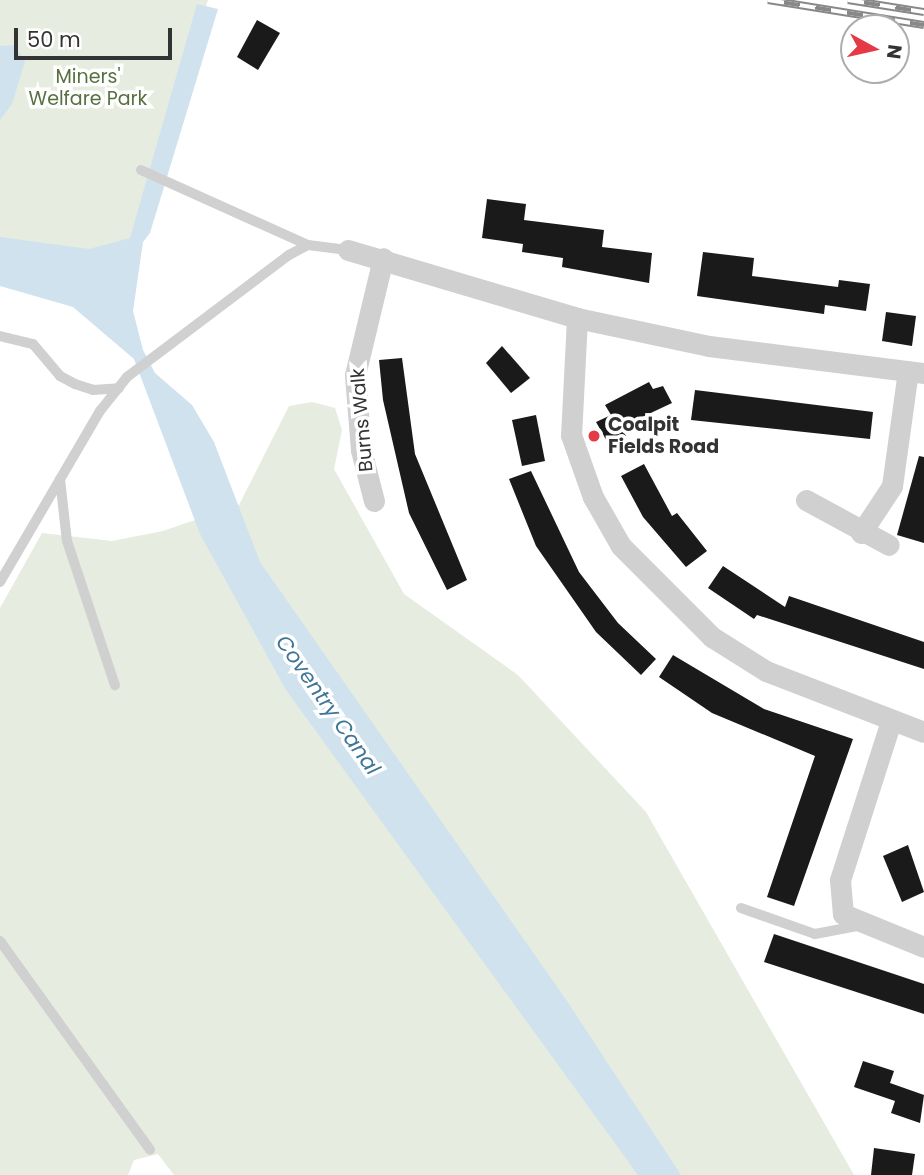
<!DOCTYPE html>
<style>
body{margin:0}
#map{position:relative;width:924px;height:1175px;overflow:hidden;background:#fff;font-family:Poppins,sans-serif}
div>[style]{position:absolute}
.green>*{inset:0;background:#e6ecdf}
.water>*{inset:0;background:#cfe2ee}
.building>*{inset:0;background:#1a1a1a}
.service>*{height:10px;margin:-5px;padding:0 5px;transform-origin:5px;border-radius:5px;background:#d0d0d0}
.minor>*{height:21px;margin:-10.5px;padding:0 10.5px;transform-origin:10.5px;border-radius:10.5px;background:#d0d0d0}
.rail>*{height:8px;margin-top:-4px;transform-origin:0;background:repeating-linear-gradient(90deg,#fff 0 16px,#888 0 32px);box-sizing:border-box;border-block:2px solid #888}
.dots>*{width:19px;height:19px;translate:-50% -50%;box-sizing:border-box;border:4px solid #fff;border-radius:50%}
span{translate:-50% -50%;white-space:nowrap;text-align:center;line-height:1.15;-webkit-text-stroke:7px #fff;paint-order:stroke}
.park-label{font-size:19px;color:#56703f}
.street-label{font-size:19px;color:#333}
.poi-label{font-size:19px;color:#333;font-weight:700}
.left{translate:0 -50%;text-align:left}
.water-label{font-size:21px;color:#3f7597;font-style:italic}
.north{position:absolute;left:840px;top:14px;width:70px;height:70px;box-sizing:border-box;background:#fff;border:2px solid #adadad;border-radius:50%;rotate:98deg;font-size:19px;font-weight:700;line-height:28px;text-align:center;color:#333}
.north::after{content:'';display:block;margin:auto;width:24px;height:32px;background:#e63946;clip-path:polygon(50% 0,100% 100%,50% 72%,0 100%)}
.scale{position:absolute;left:14px;top:28px;width:158px;height:32px;box-sizing:border-box;border:4px solid #333;border-top:0;padding-left:9px;font-size:21px;line-height:24px;white-space:nowrap;color:#333;-webkit-text-stroke:5px #fff;paint-order:stroke}
</style>
<div id="map">
<div class="green">
<div style="clip-path:polygon(0 0,208px 0,124px 261px,0 264px)"></div>
<div style="clip-path:polygon(312px 402px,335px 408px,342px 430px,334px 469px,404px 594px,518px 675px,646px 812px,854px 1175px,174px 1175px,158px 1154px,134px 1160px,128px 1175px,0 1175px,0 608px,42px 533px,112px 541px,163px 531px,239px 505px,289px 406px)"></div>
</div>
<div class="water">
<div style="clip-path:polygon(197px 4px,218px 9px,150px 233px,143px 242px,133px 311px,143px 350px,155px 373px,192px 405px,214px 442px,260px 562px,567px 1001px,681px 1175px,638px 1175px,286px 690px,200px 534px,134px 359px,73px 307px,0 286px,0 237px,89px 249px,130px 238px)"></div>
<div style="clip-path:polygon(14px 45px,25px 61px,12px 104px,0 120px,0 46px)"></div>
</div>
<div class="building">
<div style="clip-path:polygon(257px 20px,280px 33px,258px 70px,237px 57px)"></div>
<div style="clip-path:polygon(487px 199px,526px 204px,524px 220px,604px 230px,602px 247px,652px 253px,649px 283px,562px 267px,563px 258px,522px 252px,523px 244px,482px 238px)"></div>
<div style="clip-path:polygon(703px 252px,754px 258px,752px 276px,838px 287px,839px 280px,870px 284px,866px 311px,825px 305px,824px 314px,697px 296px)"></div>
<div style="clip-path:polygon(886px 312px,916px 316px,912px 346px,882px 341px)"></div>
<div style="clip-path:polygon(502px 346px,530px 378px,511px 393px,486px 363px)"></div>
<div style="clip-path:polygon(402px 358px,415px 454px,467px 580px,447px 590px,409px 513px,383px 400px,379px 360px)"></div>
<div style="clip-path:polygon(649px 382px,653px 389px,663px 386px,672px 403px,621px 427px,626px 436px,609px 445px,596px 422px,611px 415px,605px 405px)"></div>
<div style="clip-path:polygon(695px 390px,873px 412px,870px 439px,691px 420px)"></div>
<div style="clip-path:polygon(536px 415px,545px 461px,522px 466px,512px 420px)"></div>
<div style="clip-path:polygon(919px 456px,924px 457px,924px 543px,897px 535px)"></div>
<div style="clip-path:polygon(644px 464px,672px 516px,677px 513px,707px 551px,686px 567px,643px 517px,621px 476px)"></div>
<div style="clip-path:polygon(531px 471px,579px 572px,618px 623px,656px 659px,641px 675px,596px 632px,536px 546px,509px 479px)"></div>
<div style="clip-path:polygon(723px 566px,785px 607px,789px 596px,924px 642px,924px 669px,757px 615px,754px 619px,708px 588px)"></div>
<div style="clip-path:polygon(673px 655px,764px 709px,853px 739px,794px 906px,767px 897px,815px 756px,712px 713px,659px 677px)"></div>
<div style="clip-path:polygon(908px 845px,924px 892px,902px 902px,883px 856px)"></div>
<div style="clip-path:polygon(774px 934px,924px 984px,924px 1014px,764px 962px)"></div>
<div style="clip-path:polygon(863px 1061px,894px 1071px,890px 1083px,924px 1095px,920px 1123px,891px 1113px,895px 1101px,854px 1087px)"></div>
<div style="clip-path:polygon(874px 1148px,915px 1154px,912px 1175px,871px 1175px)"></div>
</div>
<div class="service">
<div style="left:141px;top:170px;width:183px;rotate:24.2deg"></div>
<div style="left:0;top:336px;width:34px;rotate:14deg"></div>
<div style="left:33px;top:344px;width:42px;rotate:49.8deg"></div>
<div style="left:60px;top:376px;width:17px;rotate:28deg"></div>
<div style="left:75px;top:384px;width:19px;rotate:18deg"></div>
<div style="left:93px;top:390px;width:26px;rotate:-4deg"></div>
<div style="left:60px;top:479px;width:62px;rotate:83.6deg"></div>
<div style="left:67px;top:541px;width:152px;rotate:71.6deg"></div>
<div style="left:0;top:582px;width:198px;rotate:-59.7deg"></div>
<div style="left:100px;top:411px;width:43px;rotate:-51.5deg"></div>
<div style="left:127px;top:377px;width:203px;rotate:-37deg"></div>
<div style="left:289px;top:255px;width:21px;rotate:-28deg"></div>
<div style="left:308px;top:245px;width:40px;rotate:7.1deg"></div>
<div style="left:741px;top:908px;width:78px;rotate:19.4deg"></div>
<div style="left:815px;top:934px;width:48px;rotate:-10.8deg"></div>
<div style="left:0;top:941px;width:257px;rotate:54.3deg"></div>
</div>
<div class="minor">
<div style="left:348px;top:250px;width:239px;rotate:16.5deg"></div>
<div style="left:577px;top:318px;width:135px;rotate:12deg"></div>
<div style="left:709px;top:346px;width:217px;rotate:7.2deg"></div>
<div style="left:577px;top:318px;width:117px;rotate:92.9deg"></div>
<div style="left:571px;top:435px;width:66px;rotate:70.5deg"></div>
<div style="left:593px;top:497px;width:56px;rotate:60.3deg"></div>
<div style="left:621px;top:546px;width:129px;rotate:45deg"></div>
<div style="left:712px;top:637px;width:64px;rotate:32.2deg"></div>
<div style="left:766px;top:671px;width:169px;rotate:21.1deg"></div>
<div style="left:806px;top:500px;width:94px;rotate:28.5deg"></div>
<div style="left:374px;top:501px;width:53px;rotate:-104.3deg"></div>
<div style="left:361px;top:450px;width:75px;rotate:-94.6deg"></div>
<div style="left:355px;top:375px;width:120px;rotate:-76.5deg"></div>
<div style="left:861px;top:533px;width:56px;rotate:-56.6deg"></div>
<div style="left:892px;top:486px;width:116px;rotate:-82.1deg"></div>
<div style="left:891px;top:721px;width:167px;rotate:107.8deg"></div>
<div style="left:840px;top:880px;width:34px;rotate:85deg"></div>
<div style="left:843px;top:914px;width:87px;rotate:22.2deg"></div>
</div>
<div class="rail">
<div style="left:768px;top:0;width:158px;rotate:9.1deg"></div>
<div style="left:848px;top:0;width:77px;rotate:9deg"></div>
</div>
<div class="dots">
<div style="left:594px;top:436px;background:#e63946"></div>
</div>
<div class="park-label">
<span style="left:88px;top:88px">Miners'<br>Welfare Park</span>
</div>
<div class="street-label">
<span style="left:362px;top:420px;rotate:-95deg">Burns Walk</span>
</div>
<div class="poi-label">
<span class="left" style="left:608px;top:436px">Coalpit<br>Fields Road</span>
</div>
<div class="water-label">
<span style="left:328px;top:705px;rotate:55deg">Coventry Canal</span>
</div>
<div class="north">N</div>
<div class="scale">50 m</div>
</div>
